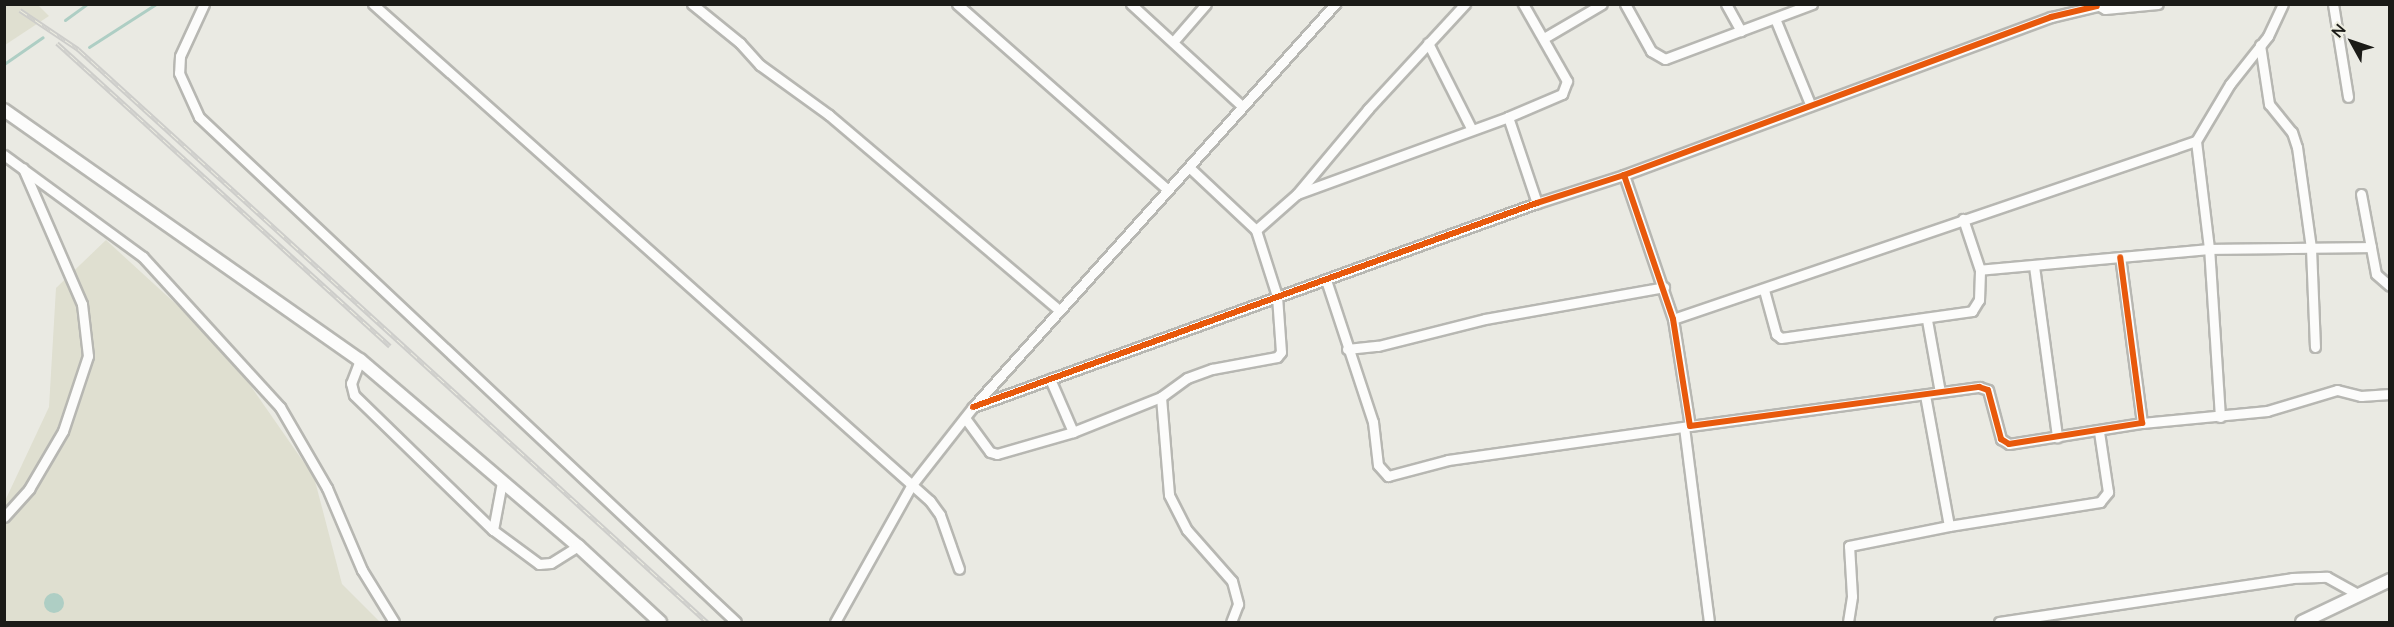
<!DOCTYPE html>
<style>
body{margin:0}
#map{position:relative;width:2394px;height:627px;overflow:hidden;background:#eaeae3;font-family:Mulish,sans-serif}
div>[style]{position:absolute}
.built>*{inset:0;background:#dfdfd0}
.water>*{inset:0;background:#aecec4}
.round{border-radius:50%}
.stream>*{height:3px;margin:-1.5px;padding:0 1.5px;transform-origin:1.5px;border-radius:1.5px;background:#aecec4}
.roads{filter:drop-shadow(2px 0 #b7b7b2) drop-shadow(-2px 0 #b7b7b2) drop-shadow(0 2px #b7b7b2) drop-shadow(0 -2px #b7b7b2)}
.minor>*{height:9px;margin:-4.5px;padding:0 4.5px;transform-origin:4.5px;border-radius:4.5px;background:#fcfcfb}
.tertiary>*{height:12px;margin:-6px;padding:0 6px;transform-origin:6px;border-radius:6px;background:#fcfcfb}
.rail>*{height:5px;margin-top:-2.5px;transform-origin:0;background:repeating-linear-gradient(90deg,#edede0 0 9px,#cdcdca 0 18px);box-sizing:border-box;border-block:2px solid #cdcdca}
.cycleway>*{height:6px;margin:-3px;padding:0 3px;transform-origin:3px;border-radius:3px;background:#e8590c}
span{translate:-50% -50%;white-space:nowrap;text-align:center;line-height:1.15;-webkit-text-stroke:5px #edede0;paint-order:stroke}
.frame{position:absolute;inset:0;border:6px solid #1b1b17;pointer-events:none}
.north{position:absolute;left:2322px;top:12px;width:60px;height:60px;-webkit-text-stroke:4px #edede0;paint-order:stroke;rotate:310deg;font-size:16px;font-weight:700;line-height:24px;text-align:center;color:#1b1b17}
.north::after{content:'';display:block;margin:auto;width:21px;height:27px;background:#1b1b17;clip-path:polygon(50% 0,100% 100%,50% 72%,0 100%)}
</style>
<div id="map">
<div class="built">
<div style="clip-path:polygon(5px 4px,38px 5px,49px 16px,5px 45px)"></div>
<div style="clip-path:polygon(106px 240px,225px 349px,314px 477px,342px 584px,380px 622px,5px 622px,4px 503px,49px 407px,56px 288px)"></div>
</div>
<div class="water">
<div class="round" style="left:44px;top:593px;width:20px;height:20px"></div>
</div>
<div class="stream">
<div style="left:65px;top:20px;width:27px;rotate:-36deg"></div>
<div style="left:89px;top:47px;width:80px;rotate:-32.7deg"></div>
<div style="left:4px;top:64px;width:47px;rotate:-34.7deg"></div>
</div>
<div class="roads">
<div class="minor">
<div style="left:204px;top:4px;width:57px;rotate:114.8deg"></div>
<div style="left:180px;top:56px;width:17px;rotate:93deg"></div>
<div style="left:179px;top:73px;width:48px;rotate:65.6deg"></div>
<div style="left:199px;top:117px;width:737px;rotate:43.24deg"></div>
<div style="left:373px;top:4px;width:746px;rotate:41.74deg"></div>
<div style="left:930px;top:501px;width:17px;rotate:54deg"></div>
<div style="left:940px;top:515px;width:57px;rotate:70.6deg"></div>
<div style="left:692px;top:4px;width:62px;rotate:39.1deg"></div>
<div style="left:740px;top:43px;width:30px;rotate:48deg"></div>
<div style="left:760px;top:65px;width:85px;rotate:35.9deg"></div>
<div style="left:829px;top:115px;width:302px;rotate:40.3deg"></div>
<div style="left:957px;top:4px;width:280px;rotate:41.4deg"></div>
<div style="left:1131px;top:4px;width:151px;rotate:42.6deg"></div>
<div style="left:1625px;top:4px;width:54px;rotate:61deg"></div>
<div style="left:1651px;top:51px;width:16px;rotate:30deg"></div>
<div style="left:1665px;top:59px;width:157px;rotate:-20.5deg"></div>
<div style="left:1726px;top:4px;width:31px;rotate:61deg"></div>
<div style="left:2096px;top:4px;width:10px;rotate:29deg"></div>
<div style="left:2105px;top:9px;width:53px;rotate:-5.4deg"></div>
<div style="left:2333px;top:4px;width:94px;rotate:80.8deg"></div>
<div style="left:1776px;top:21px;width:90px;rotate:67.7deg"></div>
<div style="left:1544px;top:38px;width:67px;rotate:-30.4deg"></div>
<div style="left:1173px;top:42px;width:50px;rotate:-49deg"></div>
<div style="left:1428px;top:43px;width:95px;rotate:63.2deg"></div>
<div style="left:2260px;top:45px;width:60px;rotate:81.3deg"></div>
<div style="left:2269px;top:104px;width:36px;rotate:51deg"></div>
<div style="left:2292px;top:132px;width:16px;rotate:72deg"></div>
<div style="left:2297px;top:147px;width:102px;rotate:82.1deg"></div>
<div style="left:2311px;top:248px;width:99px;rotate:87.7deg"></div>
<div style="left:1508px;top:117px;width:91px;rotate:71.4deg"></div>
<div style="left:2196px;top:141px;width:66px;rotate:-59.2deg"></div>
<div style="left:2230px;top:84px;width:61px;rotate:-51.6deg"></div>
<div style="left:2268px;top:36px;width:35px;rotate:-65deg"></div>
<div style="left:4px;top:155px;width:172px;rotate:36.3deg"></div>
<div style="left:143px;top:257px;width:203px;rotate:47.6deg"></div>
<div style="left:280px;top:407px;width:94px;rotate:59.9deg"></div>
<div style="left:327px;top:488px;width:89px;rotate:66.9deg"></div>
<div style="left:362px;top:570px;width:61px;rotate:58.4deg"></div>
<div style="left:1624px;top:175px;width:152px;rotate:71.2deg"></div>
<div style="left:1673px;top:319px;width:108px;rotate:81deg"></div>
<div style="left:1690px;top:426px;width:292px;rotate:-7.7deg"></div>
<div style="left:1979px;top:387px;width:9px;rotate:18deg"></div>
<div style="left:1988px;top:390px;width:51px;rotate:75.1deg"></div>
<div style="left:2001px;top:439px;width:9px;rotate:32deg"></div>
<div style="left:2009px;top:444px;width:135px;rotate:-9deg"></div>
<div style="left:2142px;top:423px;width:167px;rotate:-97.5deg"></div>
<div style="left:1297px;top:194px;width:225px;rotate:-20deg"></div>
<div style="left:1508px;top:117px;width:59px;rotate:-23.1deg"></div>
<div style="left:1562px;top:94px;width:14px;rotate:-69deg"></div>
<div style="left:1567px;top:81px;width:89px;rotate:-119.7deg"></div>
<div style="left:2361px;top:194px;width:81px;rotate:79.4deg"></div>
<div style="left:2376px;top:274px;width:18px;rotate:41deg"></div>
<div style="left:1256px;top:230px;width:55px;rotate:-41.3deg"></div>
<div style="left:1297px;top:194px;width:111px;rotate:-50.1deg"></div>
<div style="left:1368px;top:109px;width:143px;rotate:-47.3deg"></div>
<div style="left:2034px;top:266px;width:173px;rotate:82.3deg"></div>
<div style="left:1326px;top:280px;width:150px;rotate:71.7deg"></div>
<div style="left:1373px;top:422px;width:43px;rotate:83.4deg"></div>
<div style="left:1378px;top:465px;width:15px;rotate:48deg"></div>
<div style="left:1388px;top:476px;width:62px;rotate:-14.9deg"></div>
<div style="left:1448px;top:460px;width:244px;rotate:-8deg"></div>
<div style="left:1764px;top:290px;width:46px;rotate:74.7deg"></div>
<div style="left:1776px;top:334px;width:6px;rotate:39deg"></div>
<div style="left:1781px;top:338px;width:193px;rotate:-8deg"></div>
<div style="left:1972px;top:311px;width:13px;rotate:-58deg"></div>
<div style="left:1979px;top:300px;width:30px;rotate:-88deg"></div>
<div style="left:1980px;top:270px;width:54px;rotate:-108.4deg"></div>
<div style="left:1673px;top:319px;width:552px;rotate:-18.8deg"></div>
<div style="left:2196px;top:141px;width:109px;rotate:83.1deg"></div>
<div style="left:2209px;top:249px;width:230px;rotate:174.8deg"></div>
<div style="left:1927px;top:320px;width:73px;rotate:79.8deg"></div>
<div style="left:1347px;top:349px;width:31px;rotate:-6deg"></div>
<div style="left:1378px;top:346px;width:110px;rotate:-14.2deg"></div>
<div style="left:1485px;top:319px;width:182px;rotate:-10.1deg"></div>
<div style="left:360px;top:360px;width:25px;rotate:111deg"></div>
<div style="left:351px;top:383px;width:12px;rotate:76deg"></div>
<div style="left:354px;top:395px;width:194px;rotate:44.2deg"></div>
<div style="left:493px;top:530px;width:57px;rotate:36.5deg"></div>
<div style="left:539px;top:564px;width:12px;rotate:-5deg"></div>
<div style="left:551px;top:563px;width:32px;rotate:-32deg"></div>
<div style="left:1050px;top:379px;width:58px;rotate:66.5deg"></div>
<div style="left:1925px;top:395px;width:133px;rotate:79.6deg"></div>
<div style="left:1949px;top:526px;width:153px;rotate:-9deg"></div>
<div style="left:2100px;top:502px;width:13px;rotate:-51deg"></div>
<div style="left:2108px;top:492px;width:61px;rotate:-98.5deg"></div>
<div style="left:1161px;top:397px;width:98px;rotate:85.3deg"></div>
<div style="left:1169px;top:495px;width:39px;rotate:63deg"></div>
<div style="left:1187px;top:530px;width:68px;rotate:48.6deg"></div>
<div style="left:1232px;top:581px;width:24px;rotate:75deg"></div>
<div style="left:1238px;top:604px;width:19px;rotate:111deg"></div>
<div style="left:973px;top:407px;width:600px;rotate:-19.89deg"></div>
<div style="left:1537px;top:203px;width:91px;rotate:-17.8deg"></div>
<div style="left:1624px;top:175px;width:455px;rotate:-20.3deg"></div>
<div style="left:2051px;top:17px;width:47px;rotate:-13.4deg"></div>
<div style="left:2220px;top:417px;width:168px;rotate:-93.7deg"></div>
<div style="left:2209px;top:249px;width:162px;rotate:-0.7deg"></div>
<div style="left:965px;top:418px;width:42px;rotate:53.7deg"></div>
<div style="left:990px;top:452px;width:7px;rotate:16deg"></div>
<div style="left:997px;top:454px;width:79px;rotate:-16.1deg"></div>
<div style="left:1073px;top:432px;width:95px;rotate:-21.7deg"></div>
<div style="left:1161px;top:397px;width:32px;rotate:-36deg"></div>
<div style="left:1187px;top:378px;width:27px;rotate:-20deg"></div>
<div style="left:1212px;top:369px;width:66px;rotate:-10.5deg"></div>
<div style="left:1277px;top:357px;width:6px;rotate:-51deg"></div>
<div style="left:1281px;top:352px;width:56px;rotate:-94.1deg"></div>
<div style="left:1277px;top:296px;width:69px;rotate:-107.7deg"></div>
<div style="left:1256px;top:230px;width:92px;rotate:-136.8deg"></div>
<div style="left:2142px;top:423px;width:126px;rotate:-5.5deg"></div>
<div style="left:2267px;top:411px;width:73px;rotate:-16.7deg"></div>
<div style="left:2337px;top:390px;width:25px;rotate:14deg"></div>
<div style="left:2361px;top:396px;width:29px;rotate:-4deg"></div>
<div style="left:1684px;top:427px;width:197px;rotate:82.7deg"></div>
<div style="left:4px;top:517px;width:38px;rotate:-48deg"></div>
<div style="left:29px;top:489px;width:67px;rotate:-59.6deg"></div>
<div style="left:63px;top:431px;width:79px;rotate:-71.6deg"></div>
<div style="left:88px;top:356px;width:52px;rotate:-96.6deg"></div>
<div style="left:82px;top:304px;width:148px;rotate:-113.5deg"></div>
<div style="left:493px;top:530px;width:49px;rotate:-79.4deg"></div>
<div style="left:835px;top:622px;width:156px;rotate:-60.8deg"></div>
<div style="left:911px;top:486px;width:100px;rotate:-51.9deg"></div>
<div style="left:973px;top:407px;width:542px;rotate:-48.07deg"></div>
<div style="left:1848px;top:622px;width:26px;rotate:-81deg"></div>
<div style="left:1852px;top:596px;width:50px;rotate:-93.4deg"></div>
<div style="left:1849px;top:546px;width:102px;rotate:-11.3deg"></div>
<div style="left:1999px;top:622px;width:296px;rotate:-8.5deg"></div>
<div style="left:2292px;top:578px;width:35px;rotate:-2deg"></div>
<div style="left:2327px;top:577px;width:35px;rotate:29deg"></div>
</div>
<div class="tertiary">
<div style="left:4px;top:110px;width:435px;rotate:35.1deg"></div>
<div style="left:360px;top:360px;width:287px;rotate:40.5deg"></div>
<div style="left:578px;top:546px;width:112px;rotate:42.8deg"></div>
<div style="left:2302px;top:622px;width:98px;rotate:-25.5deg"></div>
</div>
</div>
<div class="rail">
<div style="left:20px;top:10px;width:70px;rotate:33.9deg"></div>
<div style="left:78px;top:49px;width:851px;rotate:42.33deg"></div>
<div style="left:57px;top:43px;width:450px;rotate:42.3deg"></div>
</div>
<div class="cycleway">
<div style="left:1624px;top:175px;width:152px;rotate:71.2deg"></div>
<div style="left:1673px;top:319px;width:108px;rotate:81deg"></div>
<div style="left:1690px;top:426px;width:292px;rotate:-7.7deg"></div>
<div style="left:1979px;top:387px;width:9px;rotate:18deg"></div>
<div style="left:1988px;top:390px;width:51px;rotate:75.1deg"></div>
<div style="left:2001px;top:439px;width:9px;rotate:32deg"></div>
<div style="left:2009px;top:444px;width:135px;rotate:-9deg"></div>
<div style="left:2142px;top:423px;width:167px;rotate:-97.5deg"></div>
<div style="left:973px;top:407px;width:600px;rotate:-19.89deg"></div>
<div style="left:1537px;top:203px;width:91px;rotate:-17.8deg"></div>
<div style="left:1624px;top:175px;width:455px;rotate:-20.3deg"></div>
<div style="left:2051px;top:17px;width:47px;rotate:-13.4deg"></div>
</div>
<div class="frame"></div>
<div class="north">N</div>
</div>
